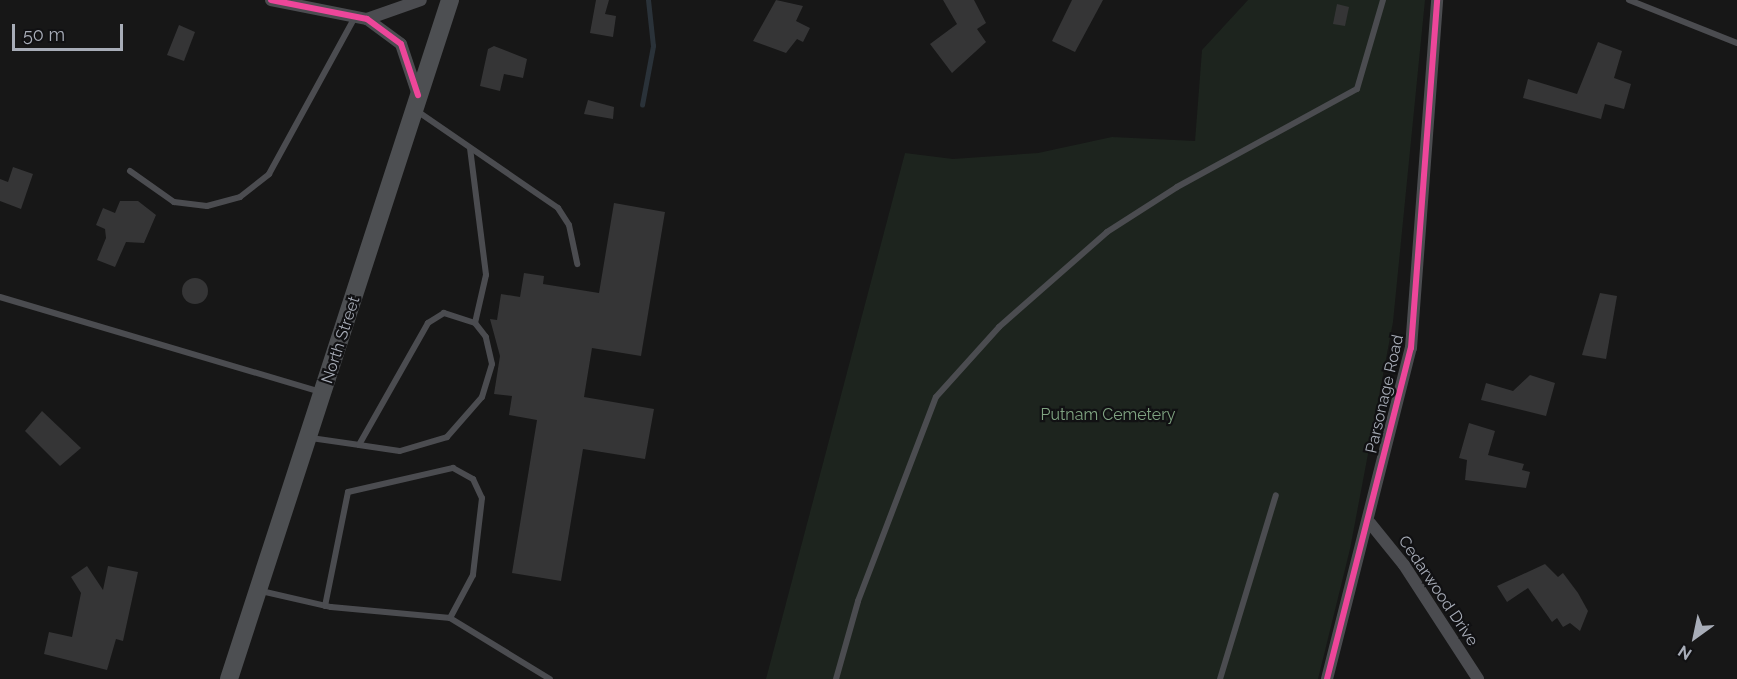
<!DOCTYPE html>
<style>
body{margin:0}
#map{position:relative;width:1737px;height:679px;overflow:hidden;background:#171717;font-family:Raleway,sans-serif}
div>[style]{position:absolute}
.green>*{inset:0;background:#1d241e}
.stream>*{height:4.5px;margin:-2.25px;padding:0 2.25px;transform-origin:2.25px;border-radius:2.25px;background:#2a3239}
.building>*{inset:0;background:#353536}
.round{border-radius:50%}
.service>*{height:6px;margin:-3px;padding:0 3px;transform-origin:3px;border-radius:3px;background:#4b4c50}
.minor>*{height:12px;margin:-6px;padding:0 6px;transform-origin:6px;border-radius:6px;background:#4b4c50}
.primary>*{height:18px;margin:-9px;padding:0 9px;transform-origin:9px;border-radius:9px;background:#4d4f52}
.cycleway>*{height:6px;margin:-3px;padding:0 3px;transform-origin:3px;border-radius:3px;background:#ed469a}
span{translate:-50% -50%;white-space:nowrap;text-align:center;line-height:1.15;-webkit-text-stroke:4.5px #111113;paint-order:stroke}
.street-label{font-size:16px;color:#a8adb8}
.park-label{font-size:16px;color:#7fa381}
.north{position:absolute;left:1665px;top:607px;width:60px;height:60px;-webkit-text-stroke:4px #111113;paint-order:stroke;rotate:213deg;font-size:16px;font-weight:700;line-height:24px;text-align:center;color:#a8adb8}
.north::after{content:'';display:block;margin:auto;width:21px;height:27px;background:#a8adb8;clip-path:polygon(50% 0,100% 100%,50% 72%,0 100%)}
.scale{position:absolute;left:12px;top:24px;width:111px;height:27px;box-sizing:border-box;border:3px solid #a8adb8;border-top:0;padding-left:8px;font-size:18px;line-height:21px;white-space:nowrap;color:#a8adb8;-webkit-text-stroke:4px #111113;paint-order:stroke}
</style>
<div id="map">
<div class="green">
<div style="clip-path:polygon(1248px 0,1425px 0,1393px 322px,1350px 549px,1318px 679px,766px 679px,905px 153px,953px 159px,1038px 153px,1112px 137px,1195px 141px,1202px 50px)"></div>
</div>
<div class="stream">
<div style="left:642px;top:105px;width:60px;rotate:-79.4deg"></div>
<div style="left:653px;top:46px;width:46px;rotate:-96.2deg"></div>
</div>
<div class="building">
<div style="clip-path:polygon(596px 0,609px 0,605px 14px,616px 16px,613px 37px,590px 33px)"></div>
<div style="clip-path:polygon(776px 0,803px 6px,796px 21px,810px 28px,803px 42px,797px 39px,786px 53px,753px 41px)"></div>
<div style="clip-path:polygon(943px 0,974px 0,986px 23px,977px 29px,986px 42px,952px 73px,930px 44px,957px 24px)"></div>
<div style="clip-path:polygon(1072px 0,1103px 0,1075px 52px,1052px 41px)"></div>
<div style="clip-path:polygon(1337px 4px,1349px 7px,1345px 26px,1333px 24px)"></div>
<div style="clip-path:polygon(179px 25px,195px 32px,184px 61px,167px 55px)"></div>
<div style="clip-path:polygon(1598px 42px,1622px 51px,1614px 78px,1631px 84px,1624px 109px,1605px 104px,1601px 119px,1523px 98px,1528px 79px,1577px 94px)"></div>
<div style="clip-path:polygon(494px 46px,527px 59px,523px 78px,504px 74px,500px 91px,480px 86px,488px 49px)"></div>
<div style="clip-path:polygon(588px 100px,614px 107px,613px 119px,584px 114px)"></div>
<div style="clip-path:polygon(13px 167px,33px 174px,21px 209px,0 201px,0 179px,8px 182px)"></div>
<div style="clip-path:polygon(120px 201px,138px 201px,156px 215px,144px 243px,126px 242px,115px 267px,97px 260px,106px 238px,105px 229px,96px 225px,103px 208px,115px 213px)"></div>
<div style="clip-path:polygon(614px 203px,665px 212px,641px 356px,592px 348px,584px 397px,654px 409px,645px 459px,583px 449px,561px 581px,512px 573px,537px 420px,509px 415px,512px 396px,494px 394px,500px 356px,490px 319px,497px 320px,501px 294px,520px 297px,524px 273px,544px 276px,543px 284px,599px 293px)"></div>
<div class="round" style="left:182px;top:278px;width:26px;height:26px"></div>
<div style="clip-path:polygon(1600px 293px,1617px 296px,1606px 359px,1582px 355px)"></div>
<div style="clip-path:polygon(1530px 375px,1555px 383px,1546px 416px,1481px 400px,1486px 383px,1513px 391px)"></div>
<div style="clip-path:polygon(42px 411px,81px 448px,60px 466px,25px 431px)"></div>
<div style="clip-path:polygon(1469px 423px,1495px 431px,1488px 455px,1524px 464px,1522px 470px,1530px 472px,1526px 488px,1465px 480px,1467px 460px,1459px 458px)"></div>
<div style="clip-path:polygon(1545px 564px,1558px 577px,1563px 573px,1578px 593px,1588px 611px,1580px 631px,1570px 623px,1563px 627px,1557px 618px,1552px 622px,1528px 588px,1507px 602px,1497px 586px)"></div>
<div style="clip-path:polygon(87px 566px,103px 590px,108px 566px,138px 572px,123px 641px,116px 639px,107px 670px,44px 654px,49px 632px,72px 637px,81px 593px,71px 577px)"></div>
</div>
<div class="service">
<div style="left:1629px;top:0;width:116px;rotate:21.7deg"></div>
<div style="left:417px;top:111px;width:171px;rotate:34.5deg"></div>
<div style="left:558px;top:208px;width:20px;rotate:57deg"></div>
<div style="left:569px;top:225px;width:40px;rotate:78deg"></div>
<div style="left:470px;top:148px;width:128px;rotate:82.8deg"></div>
<div style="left:486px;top:275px;width:49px;rotate:102.9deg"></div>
<div style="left:130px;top:171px;width:54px;rotate:35.2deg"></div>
<div style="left:174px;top:202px;width:33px;rotate:7deg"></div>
<div style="left:207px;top:206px;width:34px;rotate:-15deg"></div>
<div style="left:240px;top:197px;width:37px;rotate:-38deg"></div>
<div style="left:269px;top:174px;width:179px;rotate:-61.3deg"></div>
<div style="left:0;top:297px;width:335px;rotate:16.5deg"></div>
<div style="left:311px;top:438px;width:49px;rotate:8.3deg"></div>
<div style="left:359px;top:445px;width:41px;rotate:8.3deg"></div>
<div style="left:400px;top:451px;width:49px;rotate:-16.6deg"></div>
<div style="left:447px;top:437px;width:53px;rotate:-48.8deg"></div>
<div style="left:482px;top:397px;width:34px;rotate:-73deg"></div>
<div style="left:492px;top:364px;width:28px;rotate:-103deg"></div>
<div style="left:486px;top:337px;width:18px;rotate:-128deg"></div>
<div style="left:475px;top:323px;width:33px;rotate:-162deg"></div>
<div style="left:444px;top:313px;width:19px;rotate:148deg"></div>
<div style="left:428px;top:323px;width:140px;rotate:119.5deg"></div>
<div style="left:261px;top:591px;width:72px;rotate:12.9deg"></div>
<div style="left:331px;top:607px;width:120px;rotate:5.3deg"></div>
<div style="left:450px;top:618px;width:117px;rotate:31.4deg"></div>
<div style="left:325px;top:606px;width:116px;rotate:-78.6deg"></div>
<div style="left:348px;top:492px;width:108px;rotate:-12.9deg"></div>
<div style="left:453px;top:468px;width:23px;rotate:29deg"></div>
<div style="left:473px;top:479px;width:21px;rotate:65deg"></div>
<div style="left:482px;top:498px;width:78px;rotate:96.7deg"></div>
<div style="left:473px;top:575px;width:49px;rotate:118.1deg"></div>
<div style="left:836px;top:679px;width:81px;rotate:-74.2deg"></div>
<div style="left:858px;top:601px;width:218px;rotate:-69.1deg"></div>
<div style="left:936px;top:397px;width:94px;rotate:-48deg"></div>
<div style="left:999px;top:327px;width:144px;rotate:-41.3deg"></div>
<div style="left:1107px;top:232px;width:83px;rotate:-32.7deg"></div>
<div style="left:1177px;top:187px;width:205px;rotate:-28.6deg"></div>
<div style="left:1357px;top:89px;width:93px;rotate:-73.7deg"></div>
<div style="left:1220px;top:679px;width:192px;rotate:-73.1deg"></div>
</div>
<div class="minor">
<div style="left:271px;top:0;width:98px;rotate:11.2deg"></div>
<div style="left:367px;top:19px;width:42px;rotate:36.3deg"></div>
<div style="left:401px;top:44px;width:54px;rotate:71.6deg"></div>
<div style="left:367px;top:19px;width:57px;rotate:-19.4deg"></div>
<div style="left:1370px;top:523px;width:54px;rotate:51deg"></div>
<div style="left:1404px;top:565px;width:136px;rotate:57deg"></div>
<div style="left:1327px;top:679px;width:341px;rotate:-75.8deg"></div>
<div style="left:1411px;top:348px;width:349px;rotate:-85.7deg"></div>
</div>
<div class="primary">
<div style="left:229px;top:679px;width:714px;rotate:-71.97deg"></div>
</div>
<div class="cycleway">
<div style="left:271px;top:0;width:98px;rotate:11.2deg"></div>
<div style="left:367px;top:19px;width:42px;rotate:36.3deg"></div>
<div style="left:401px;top:44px;width:54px;rotate:71.6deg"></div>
<div style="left:1327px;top:679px;width:341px;rotate:-75.8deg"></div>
<div style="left:1411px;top:348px;width:349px;rotate:-85.7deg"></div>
</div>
<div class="street-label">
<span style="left:341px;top:340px;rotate:-72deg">North Street</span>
<span style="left:1385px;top:394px;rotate:-77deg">Parsonage Road</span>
<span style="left:1438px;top:591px;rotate:56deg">Cedarwood Drive</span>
</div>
<div class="park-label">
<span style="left:1108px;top:415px">Putnam Cemetery</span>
</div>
<div class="north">N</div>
<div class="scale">50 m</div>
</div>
